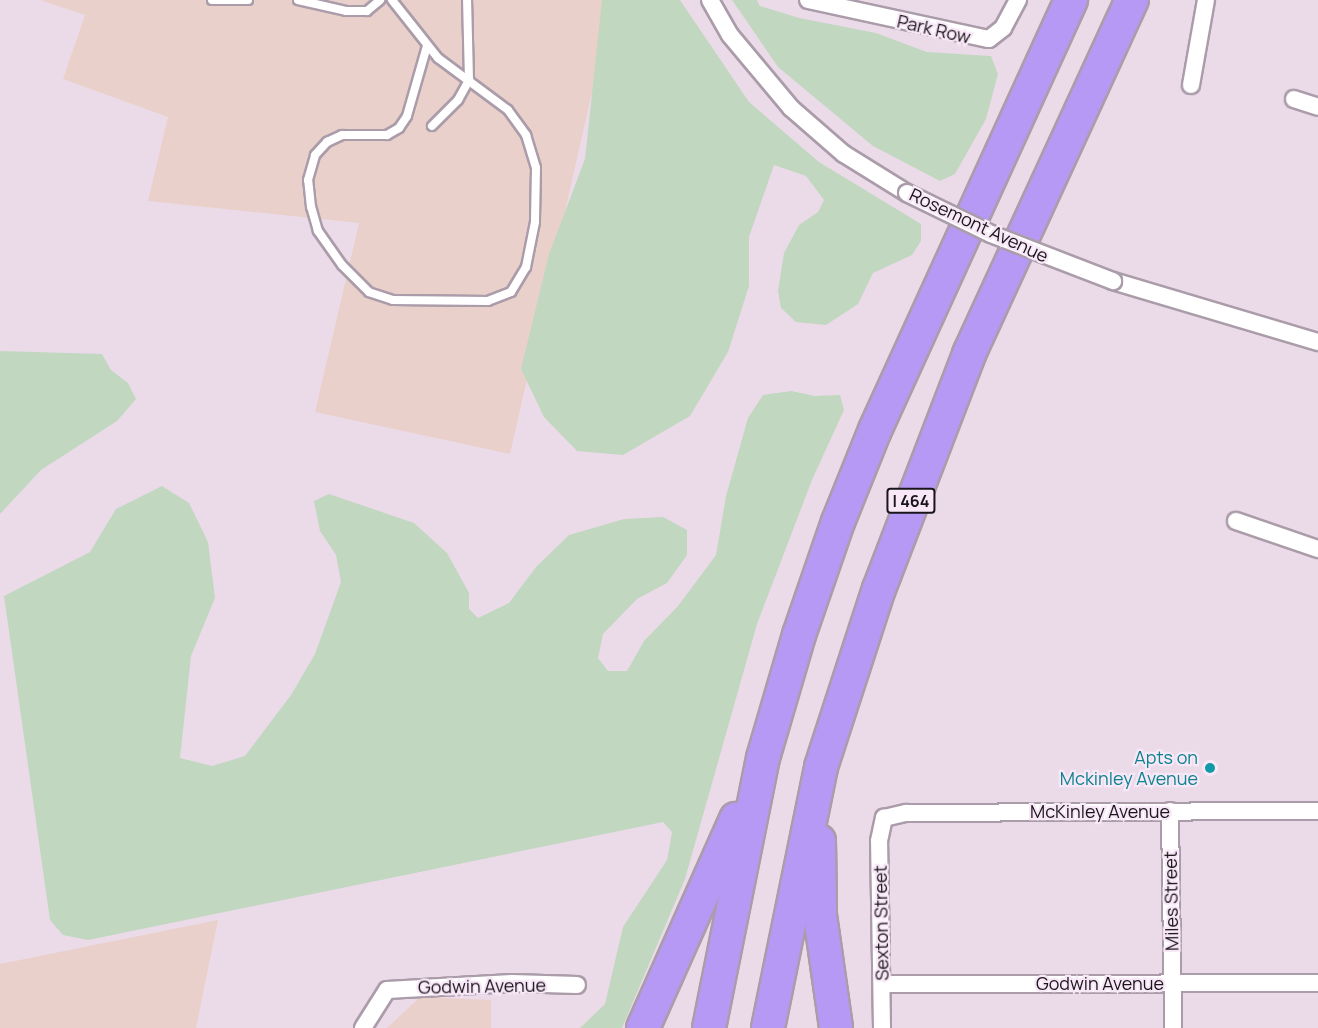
<!DOCTYPE html>
<style>
body{margin:0}
#map{position:relative;width:1318px;height:1028px;overflow:hidden;background:#ebdbe9;font-family:Manrope,sans-serif}
div>[style]{position:absolute}
.industrial>*{inset:0;background:#ead0ca}
.green>*{inset:0;background:#c1d7c0}
.roads{filter:drop-shadow(2px 0 #ab9caa) drop-shadow(-2px 0 #ab9caa) drop-shadow(0 2px #ab9caa) drop-shadow(0 -2px #ab9caa)}
.service>*{height:8px;margin:-4px;padding:0 4px;transform-origin:4px;border-radius:4px;background:#fff}
.minor>*{height:16px;margin:-8px;padding:0 8px;transform-origin:8px;border-radius:8px;background:#fff}
.motorway>*{height:32px;margin:-16px;padding:0 16px;transform-origin:16px;border-radius:16px;background:#b699f4}
.bridges{filter:drop-shadow(2px 0 #ab9caa) drop-shadow(-2px 0 #ab9caa) drop-shadow(0 2px #ab9caa) drop-shadow(0 -2px #ab9caa)}
.minor-bridge>*{height:16px;margin:-8px;padding:0 8px;transform-origin:8px;border-radius:8px;background:#fff}
.dots>*{width:16px;height:16px;translate:-50% -50%;box-sizing:border-box;border:3px solid #f8e8f7;border-radius:50%}
span{translate:-50% -50%;white-space:nowrap;text-align:center;line-height:1.15;-webkit-text-stroke:4.5px #f8e8f7;paint-order:stroke}
.shield-label span{padding:2px 4px;background:#f8e8f7;border:2px solid;border-radius:4px;-webkit-text-stroke-width:0}
.shield-label{font-size:16px;color:#1a151a;font-weight:700}
.street-label{font-size:18px;color:#1a151a}
.culture-label{font-size:18px;color:#0d838f}
.right{translate:-100% -50%;text-align:right}
</style>
<div id="map">
<div class="industrial">
<div style="clip-path:polygon(40px 0,613px 0,510px 454px,315px 412px,359px 223px,148px 201px,168px 117px,63px 79px,85px 15px)"></div>
<div style="clip-path:polygon(218px 920px,196px 1028px,0 1028px,0 964px)"></div>
<div style="clip-path:polygon(420px 997px,491px 1000px,491px 1028px,387px 1028px)"></div>
</div>
<div class="green">
<div style="clip-path:polygon(602px 0,680px 0,749px 102px,819px 162px,921px 224px,921px 241px,912px 255px,873px 273px,858px 304px,826px 325px,796px 322px,781px 308px,778px 291px,784px 253px,799px 225px,818px 212px,824px 200px,806px 176px,774px 165px,749px 237px,749px 286px,728px 352px,690px 416px,623px 455px,577px 451px,544px 417px,521px 369px,549px 254px,585px 159px)"></div>
<div style="clip-path:polygon(732px 0,757px 0,760px 6px,799px 18px,876px 33px,927px 52px,991px 56px,998px 74px,986px 119px,955px 174px,940px 181px,873px 146px,778px 67px)"></div>
<div style="clip-path:polygon(0 351px,102px 354px,111px 370px,128px 383px,136px 399px,117px 421px,41px 470px,0 514px)"></div>
<div style="clip-path:polygon(791px 391px,815px 396px,840px 395px,844px 410px,812px 480px,757px 624px,685px 879px,622px 1028px,580px 1028px,605px 1004px,623px 927px,667px 860px,672px 832px,663px 822px,88px 940px,63px 935px,50px 920px,4px 596px,90px 552px,116px 509px,162px 486px,189px 503px,208px 542px,215px 598px,191px 656px,180px 758px,212px 766px,245px 756px,291px 695px,315px 654px,341px 582px,336px 555px,320px 531px,314px 501px,329px 494px,414px 523px,447px 553px,469px 593px,469px 609px,478px 618px,509px 603px,536px 567px,569px 535px,624px 519px,663px 517px,687px 530px,687px 555px,667px 583px,637px 599px,603px 634px,598px 658px,608px 671px,627px 671px,644px 641px,678px 606px,716px 555px,726px 496px,748px 418px,763px 395px)"></div>
</div>
<div class="roads">
<div class="service">
<div style="left:212px;top:0;width:36px"></div>
<div style="left:298px;top:0;width:49px;rotate:12.9deg"></div>
<div style="left:346px;top:11px;width:21px"></div>
<div style="left:367px;top:11px;width:17px;rotate:-40deg"></div>
<div style="left:392px;top:0;width:74px;rotate:51.6deg"></div>
<div style="left:438px;top:58px;width:87px;rotate:36.6deg"></div>
<div style="left:508px;top:110px;width:31px;rotate:54deg"></div>
<div style="left:526px;top:135px;width:34px;rotate:73deg"></div>
<div style="left:536px;top:168px;width:54px;rotate:91.1deg"></div>
<div style="left:535px;top:222px;width:46px;rotate:101.3deg"></div>
<div style="left:526px;top:267px;width:29px;rotate:121deg"></div>
<div style="left:511px;top:292px;width:25px;rotate:159deg"></div>
<div style="left:488px;top:301px;width:95px;rotate:-179.4deg"></div>
<div style="left:393px;top:300px;width:25px;rotate:-162deg"></div>
<div style="left:369px;top:292px;width:38px;rotate:-135deg"></div>
<div style="left:342px;top:265px;width:42px;rotate:-125.2deg"></div>
<div style="left:318px;top:231px;width:25px;rotate:-106deg"></div>
<div style="left:311px;top:207px;width:27px;rotate:-96deg"></div>
<div style="left:308px;top:180px;width:26px;rotate:-74deg"></div>
<div style="left:315px;top:155px;width:18px;rotate:-47deg"></div>
<div style="left:327px;top:142px;width:17px;rotate:-25deg"></div>
<div style="left:342px;top:135px;width:45px"></div>
<div style="left:387px;top:135px;width:14px;rotate:-30deg"></div>
<div style="left:399px;top:128px;width:14px;rotate:-56deg"></div>
<div style="left:407px;top:116px;width:73px;rotate:-74.1deg"></div>
<div style="left:432px;top:126px;width:37px;rotate:-45deg"></div>
<div style="left:458px;top:100px;width:23px;rotate:-61deg"></div>
<div style="left:469px;top:80px;width:80px;rotate:-91.4deg"></div>
</div>
<div class="minor">
<div style="left:710px;top:0;width:40px;rotate:60.3deg"></div>
<div style="left:730px;top:35px;width:95px;rotate:50.1deg"></div>
<div style="left:791px;top:108px;width:70px;rotate:41deg"></div>
<div style="left:844px;top:154px;width:74px;rotate:31.8deg"></div>
<div style="left:808px;top:0;width:185px;rotate:12.2deg"></div>
<div style="left:989px;top:39px;width:18px;rotate:-38deg"></div>
<div style="left:1003px;top:28px;width:32px;rotate:-62deg"></div>
<div style="left:1191px;top:85px;width:86px;rotate:-80deg"></div>
<div style="left:1294px;top:99px;width:25px;rotate:18deg"></div>
<div style="left:1113px;top:281px;width:214px;rotate:16.6deg"></div>
<div style="left:1236px;top:521px;width:87px;rotate:18.9deg"></div>
<div style="left:1170px;top:811px;width:217px;rotate:89.2deg"></div>
<div style="left:882px;top:984px;width:436px;rotate:-0.1deg"></div>
<div style="left:363px;top:1028px;width:45px;rotate:-57.7deg"></div>
<div style="left:387px;top:990px;width:125px;rotate:-3.2deg"></div>
<div style="left:512px;top:983px;width:65px;rotate:1.8deg"></div>
<div style="left:882px;top:1028px;width:187px;rotate:-90.9deg"></div>
<div style="left:879px;top:841px;width:24px;rotate:-78deg"></div>
<div style="left:884px;top:818px;width:23px;rotate:-13deg"></div>
<div style="left:906px;top:813px;width:412px;rotate:-0.3deg"></div>
</div>
<div class="motorway">
<div style="left:819px;top:841px;width:74px;rotate:89.2deg"></div>
<div style="left:820px;top:915px;width:114px;rotate:81.9deg"></div>
<div style="left:643px;top:1028px;width:229px;rotate:-66deg"></div>
<div style="left:709px;top:1028px;width:275px;rotate:-78.7deg"></div>
<div style="left:763px;top:758px;width:128px;rotate:-73.7deg"></div>
<div style="left:799px;top:635px;width:120px;rotate:-71deg"></div>
<div style="left:838px;top:522px;width:99px;rotate:-68.1deg"></div>
<div style="left:875px;top:430px;width:473px;rotate:-65.5deg"></div>
<div style="left:768px;top:1028px;width:266px;rotate:-78.5deg"></div>
<div style="left:821px;top:767px;width:187px;rotate:-72deg"></div>
<div style="left:879px;top:589px;width:252px;rotate:-69deg"></div>
<div style="left:969px;top:354px;width:390px;rotate:-65.3deg"></div>
</div>
</div>
<div class="bridges">
<div class="minor-bridge">
<div style="left:907px;top:193px;width:93px;rotate:26deg"></div>
<div style="left:991px;top:234px;width:131px;rotate:21.1deg"></div>
</div>
</div>
<div class="dots">
<div style="left:1210px;top:768px;background:#0f9aa8"></div>
</div>
<div class="shield-label">
<span style="left:911px;top:501px">I 464</span>
</div>
<div class="street-label">
<span style="left:934px;top:29px;rotate:13deg">Park Row</span>
<span style="left:979px;top:225px;rotate:25deg">Rosemont Avenue</span>
<span style="left:1100px;top:811px">McKinley Avenue</span>
<span style="left:1171px;top:901px;rotate:-91deg">Miles Street</span>
<span style="left:881px;top:923px;rotate:-91deg">Sexton Street</span>
<span style="left:1100px;top:983px">Godwin Avenue</span>
<span style="left:482px;top:986px;rotate:-1deg">Godwin Avenue</span>
</div>
<div class="culture-label">
<span class="right" style="left:1198px;top:768px">Apts on<br>Mckinley Avenue</span>
</div>
</div>
